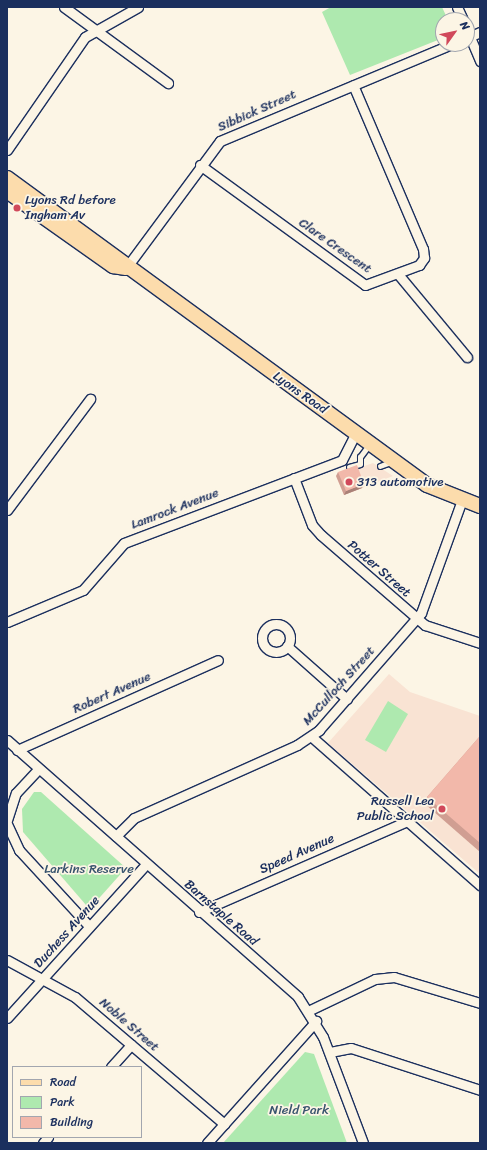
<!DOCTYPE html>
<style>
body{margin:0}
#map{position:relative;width:487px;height:1150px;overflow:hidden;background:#fcf5e5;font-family:Sriracha,sans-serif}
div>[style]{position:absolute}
.built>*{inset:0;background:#f9e3d3}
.green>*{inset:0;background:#aee9af}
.roads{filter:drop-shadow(1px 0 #1b2f5e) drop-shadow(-1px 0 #1b2f5e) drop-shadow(0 1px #1b2f5e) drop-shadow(0 -1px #1b2f5e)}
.lane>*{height:4.5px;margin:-2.25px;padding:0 2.25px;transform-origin:2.25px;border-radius:2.25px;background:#fcf5e5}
.street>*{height:9px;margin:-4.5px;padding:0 4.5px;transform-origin:4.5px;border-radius:4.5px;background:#fcf5e5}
.street>.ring{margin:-4.5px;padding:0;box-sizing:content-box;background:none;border:9px solid #fcf5e5;border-radius:50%}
.primary>*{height:14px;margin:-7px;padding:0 7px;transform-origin:7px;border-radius:7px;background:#fcdcac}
.wall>*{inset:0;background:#d09e92}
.shaded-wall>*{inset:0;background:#a98177}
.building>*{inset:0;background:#f2b8aa}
.dots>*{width:11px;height:11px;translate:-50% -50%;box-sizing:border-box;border:2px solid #fcf5e5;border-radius:50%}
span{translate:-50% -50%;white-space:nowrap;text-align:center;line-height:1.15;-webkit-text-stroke:3.5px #fcf5e5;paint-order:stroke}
.street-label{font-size:13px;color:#1b2f5e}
.poi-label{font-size:13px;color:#1b2f5e}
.left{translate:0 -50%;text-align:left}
.right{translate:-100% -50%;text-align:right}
.park-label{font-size:13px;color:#38546e}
.frame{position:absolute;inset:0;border:8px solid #1b2f5e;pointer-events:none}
.legend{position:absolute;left:12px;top:1066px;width:130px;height:72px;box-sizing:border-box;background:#fcf5e5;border:1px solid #a2a6af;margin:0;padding:5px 7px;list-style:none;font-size:12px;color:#1b2f5e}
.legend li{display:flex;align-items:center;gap:8px;height:20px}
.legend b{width:20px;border:1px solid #a2a6af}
.north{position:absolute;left:435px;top:12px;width:40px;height:40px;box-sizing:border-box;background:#fcf5e5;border:1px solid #a2a6af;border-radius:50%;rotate:57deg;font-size:11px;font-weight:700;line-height:16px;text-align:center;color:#1b2f5e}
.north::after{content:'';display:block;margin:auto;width:14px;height:18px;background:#d1495b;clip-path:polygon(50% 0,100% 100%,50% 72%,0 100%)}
</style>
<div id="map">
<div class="built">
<div style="clip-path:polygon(373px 463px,393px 476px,344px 495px,336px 476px)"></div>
<div style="clip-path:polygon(389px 674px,410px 692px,480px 716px,480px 874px,328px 743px)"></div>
</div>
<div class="green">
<div style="clip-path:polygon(331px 7px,442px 7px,448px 20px,443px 20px,443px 38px,350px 75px,322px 12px)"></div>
<div style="clip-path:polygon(388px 701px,408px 714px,386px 752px,365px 740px)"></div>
<div style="clip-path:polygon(34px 792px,41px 792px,126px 868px,93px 905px,86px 905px,23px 832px,22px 809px)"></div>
<div style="clip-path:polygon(305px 1052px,314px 1054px,347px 1143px,223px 1143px)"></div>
</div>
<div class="roads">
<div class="lane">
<div style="left:380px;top:466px;width:12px;rotate:-20deg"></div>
<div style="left:349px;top:467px;width:11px;rotate:-15deg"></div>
<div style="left:360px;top:464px;width:7px;rotate:-90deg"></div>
<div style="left:360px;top:457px;width:15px;rotate:-53deg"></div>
</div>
<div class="street">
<div style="left:64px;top:7px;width:129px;rotate:36.2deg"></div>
<div style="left:457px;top:7px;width:14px;rotate:65deg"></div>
<div style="left:467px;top:30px;width:34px;rotate:67deg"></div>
<div style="left:467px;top:38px;width:14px;rotate:-25deg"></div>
<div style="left:7px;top:150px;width:137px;rotate:-55.4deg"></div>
<div style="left:85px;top:37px;width:61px;rotate:-29.5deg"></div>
<div style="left:200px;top:165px;width:204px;rotate:36deg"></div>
<div style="left:365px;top:285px;width:58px;rotate:-20.3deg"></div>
<div style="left:419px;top:265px;width:9px;rotate:-54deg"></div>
<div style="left:424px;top:258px;width:9px;rotate:-96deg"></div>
<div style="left:423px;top:249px;width:178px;rotate:-113.1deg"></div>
<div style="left:126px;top:268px;width:158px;rotate:-53.5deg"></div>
<div style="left:220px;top:141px;width:251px;rotate:-22.7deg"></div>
<div style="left:398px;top:274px;width:108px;rotate:50.3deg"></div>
<div style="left:294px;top:478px;width:50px;rotate:69deg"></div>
<div style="left:312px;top:525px;width:13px;rotate:48deg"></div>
<div style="left:321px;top:535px;width:138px;rotate:40.9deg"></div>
<div style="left:425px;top:625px;width:58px;rotate:18.1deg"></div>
<div style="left:7px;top:510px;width:139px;rotate:-53.2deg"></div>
<div style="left:7px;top:622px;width:82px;rotate:-22.8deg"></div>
<div style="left:83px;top:590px;width:62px;rotate:-48.9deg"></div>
<div style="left:124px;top:543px;width:233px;rotate:-20.8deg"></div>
<div style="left:342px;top:460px;width:30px;rotate:-63deg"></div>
<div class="ring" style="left:262px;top:624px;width:19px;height:19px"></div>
<div style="left:287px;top:646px;width:80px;rotate:41.5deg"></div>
<div style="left:312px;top:737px;width:224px;rotate:41.4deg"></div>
<div style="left:7px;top:740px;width:388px;rotate:41.4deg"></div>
<div style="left:298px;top:997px;width:47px;rotate:58deg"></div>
<div style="left:323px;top:1037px;width:113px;rotate:69.3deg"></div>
<div style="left:17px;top:750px;width:220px;rotate:-24.1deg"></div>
<div style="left:7px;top:820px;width:28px;rotate:-72deg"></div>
<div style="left:16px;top:793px;width:33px;rotate:-47deg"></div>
<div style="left:7px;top:824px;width:29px;rotate:65deg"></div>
<div style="left:19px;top:850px;width:103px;rotate:47.4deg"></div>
<div style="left:116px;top:836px;width:25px;rotate:-45deg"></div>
<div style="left:134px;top:818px;width:179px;rotate:-24.1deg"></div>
<div style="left:297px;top:745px;width:27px;rotate:-34deg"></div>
<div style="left:319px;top:730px;width:155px;rotate:-48.9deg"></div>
<div style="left:421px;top:613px;width:120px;rotate:-70.1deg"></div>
<div style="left:199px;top:912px;width:227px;rotate:-23.6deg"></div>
<div style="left:7px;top:960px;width:77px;rotate:28.6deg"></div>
<div style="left:75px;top:997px;width:196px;rotate:40.4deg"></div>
<div style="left:310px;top:1010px;width:72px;rotate:-25.5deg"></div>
<div style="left:375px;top:979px;width:19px;rotate:-6deg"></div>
<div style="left:394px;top:977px;width:90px;rotate:16.8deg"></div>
<div style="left:7px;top:1018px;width:207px;rotate:-47.9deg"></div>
<div style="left:330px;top:1052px;width:21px;rotate:-11deg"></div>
<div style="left:351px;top:1048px;width:136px;rotate:18deg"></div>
<div style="left:111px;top:1067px;width:30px;rotate:-48deg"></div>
<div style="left:43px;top:1143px;width:8px;rotate:-50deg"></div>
<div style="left:207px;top:1143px;width:164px;rotate:-48.2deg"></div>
</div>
<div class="primary">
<div style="left:7px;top:178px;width:520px;rotate:36.17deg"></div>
<div style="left:427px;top:485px;width:57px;rotate:21.6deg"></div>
<div style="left:7px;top:191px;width:130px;rotate:35.3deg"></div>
<div style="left:113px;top:266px;width:13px;rotate:9deg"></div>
</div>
</div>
<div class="wall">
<div style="clip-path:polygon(338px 472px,362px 488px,344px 495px,336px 476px)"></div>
<div style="clip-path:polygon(480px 736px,480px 852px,425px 804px,427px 797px)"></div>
</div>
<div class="shaded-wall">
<div style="clip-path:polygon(364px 484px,362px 488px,344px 495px,346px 491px)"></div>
</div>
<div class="building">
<div style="clip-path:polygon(357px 465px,364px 484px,346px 491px,338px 472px)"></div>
<div style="clip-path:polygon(480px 736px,480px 843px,427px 797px)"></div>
</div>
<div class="dots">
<div style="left:17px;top:208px;background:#d1495b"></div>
<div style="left:349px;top:482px;background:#d1495b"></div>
<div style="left:442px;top:809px;background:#d1495b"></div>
</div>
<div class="street-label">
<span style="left:257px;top:111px;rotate:-24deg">Sibbick Street</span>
<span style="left:335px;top:246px;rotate:35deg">Clare Crescent</span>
<span style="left:300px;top:393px;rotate:35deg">Lyons Road</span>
<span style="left:175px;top:509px;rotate:-21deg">Lamrock Avenue</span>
<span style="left:379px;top:569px;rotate:41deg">Potter Street</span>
<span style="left:339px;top:686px;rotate:-48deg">McCulloch Street</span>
<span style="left:112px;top:693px;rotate:-24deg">Robert Avenue</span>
<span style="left:297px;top:854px;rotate:-24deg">Speed Avenue</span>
<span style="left:221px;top:913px;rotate:41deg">Barnstaple Road</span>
<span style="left:67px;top:932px;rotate:-48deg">Duchess Avenue</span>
<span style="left:129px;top:1025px;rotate:41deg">Noble Street</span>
</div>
<div class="poi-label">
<span class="left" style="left:25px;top:208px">Lyons Rd before<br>Ingham Av</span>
<span class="left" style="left:357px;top:482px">313 automotive</span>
<span class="right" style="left:434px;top:809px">Russell Lea<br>Public School</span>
</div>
<div class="park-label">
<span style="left:89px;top:869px">Larkins Reserve</span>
<span style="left:299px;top:1110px">Nield Park</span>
</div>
<div class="frame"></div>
<ul class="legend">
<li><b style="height:5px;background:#fcdcac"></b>Road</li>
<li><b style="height:11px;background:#aee9af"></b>Park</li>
<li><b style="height:11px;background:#f2b8aa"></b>Building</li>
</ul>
<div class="north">N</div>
</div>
